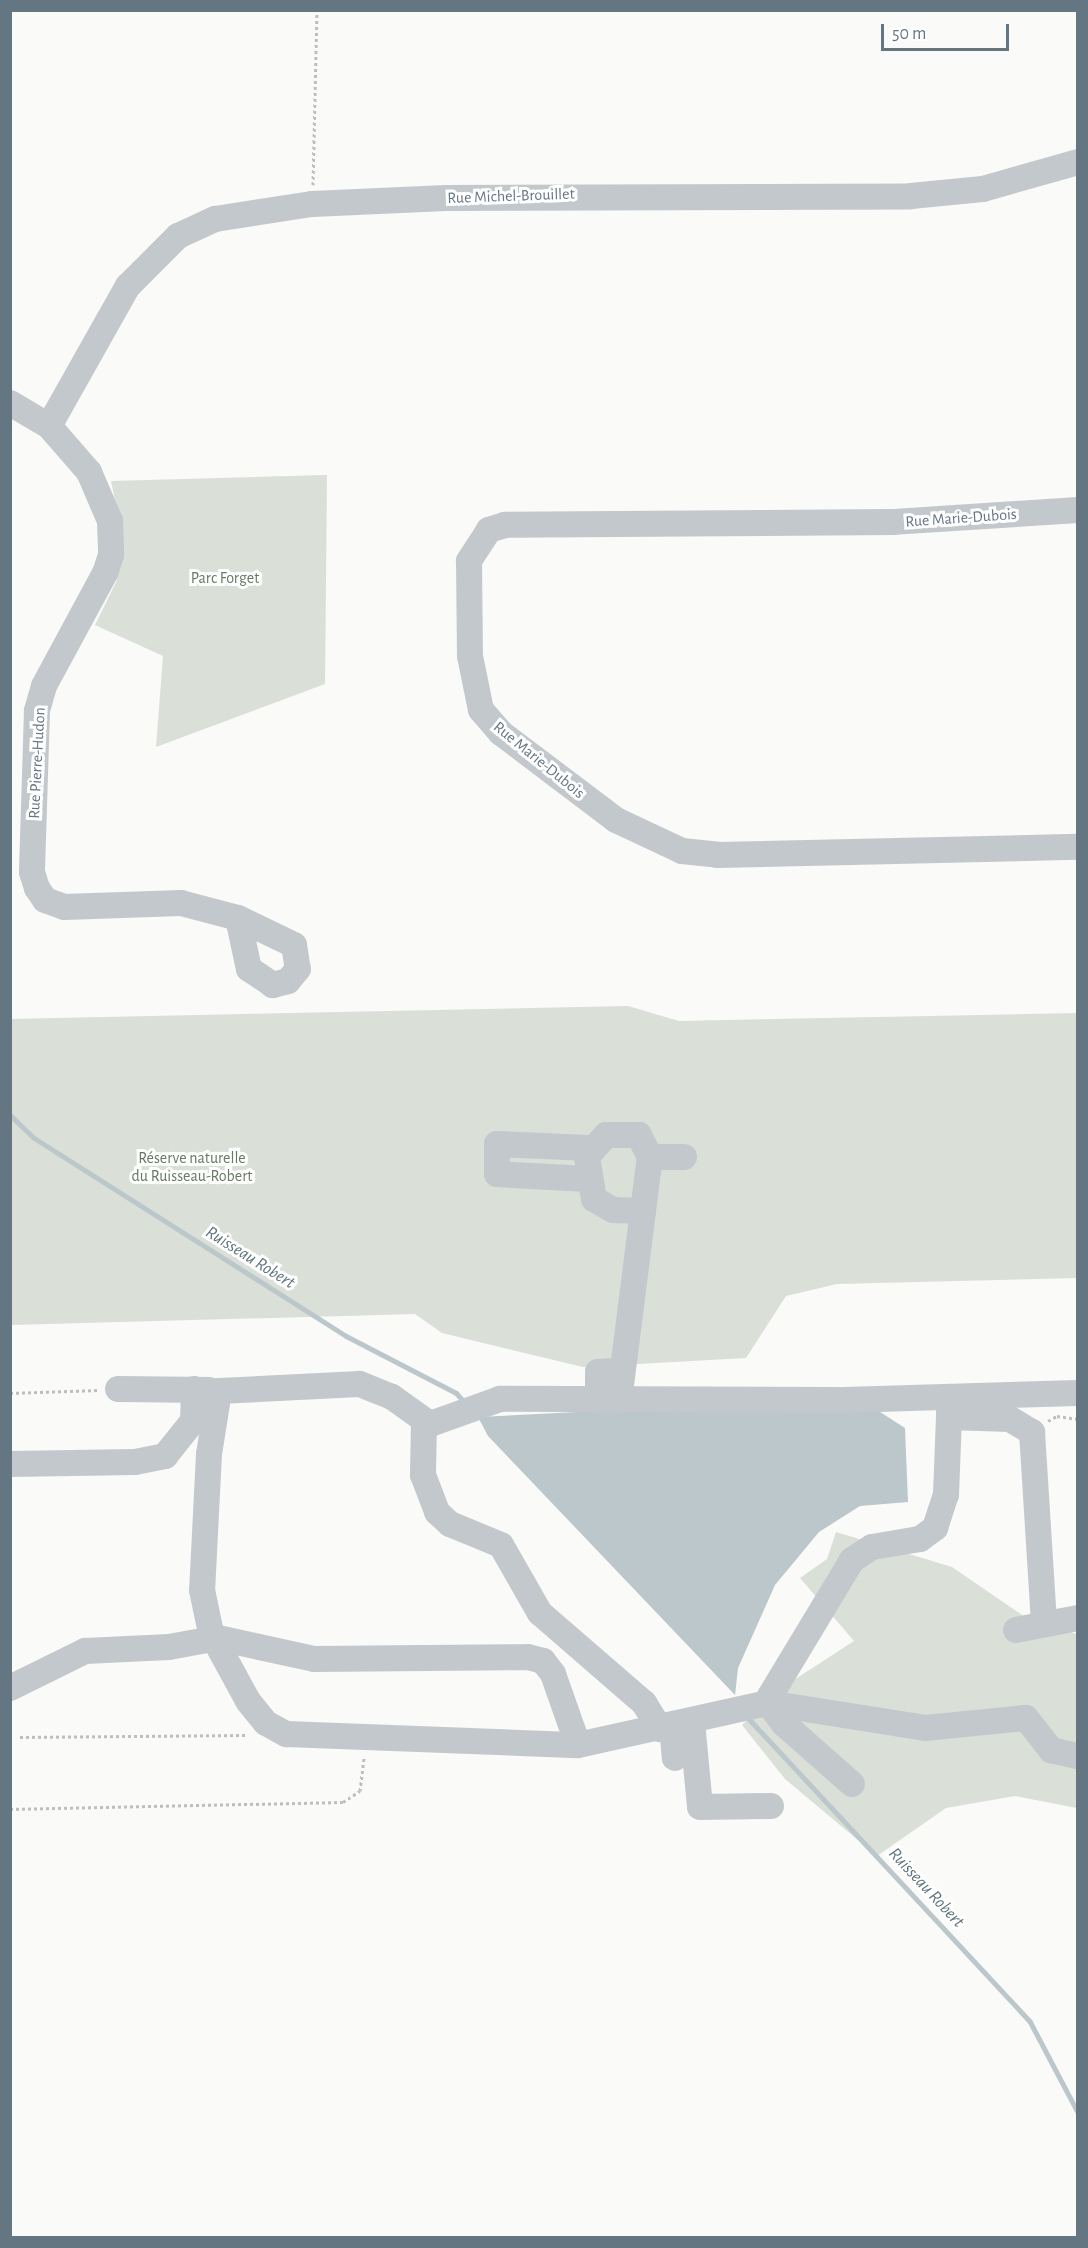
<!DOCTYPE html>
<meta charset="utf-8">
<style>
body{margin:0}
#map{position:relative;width:1088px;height:2248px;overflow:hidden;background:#fafaf8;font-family:"Alegreya Sans",sans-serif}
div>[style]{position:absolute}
.green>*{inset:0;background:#dadfd7}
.water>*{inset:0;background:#bbc7cb}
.stream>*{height:5px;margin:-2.5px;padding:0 2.5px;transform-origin:2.5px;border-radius:2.5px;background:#bbc7cb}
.path>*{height:3px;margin-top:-1.5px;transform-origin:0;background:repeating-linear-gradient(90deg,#bbbfc2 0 3px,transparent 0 6px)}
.minor>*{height:26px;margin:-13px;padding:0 13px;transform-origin:13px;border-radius:13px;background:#c3c8cc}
span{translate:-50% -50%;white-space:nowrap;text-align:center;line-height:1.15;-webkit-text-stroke:6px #fff;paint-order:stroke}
.street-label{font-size:16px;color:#657683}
.park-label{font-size:16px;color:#687a64}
.water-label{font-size:18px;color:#60757c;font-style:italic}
.frame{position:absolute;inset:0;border:12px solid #657683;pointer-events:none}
.scale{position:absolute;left:881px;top:24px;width:128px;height:27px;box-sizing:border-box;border:3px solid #657683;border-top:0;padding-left:8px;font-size:18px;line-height:21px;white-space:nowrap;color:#657683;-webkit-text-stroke:4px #fff;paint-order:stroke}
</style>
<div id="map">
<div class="green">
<div style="clip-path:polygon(327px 475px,325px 684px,156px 747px,163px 656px,95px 625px,117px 580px,120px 525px,111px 481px)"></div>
<div style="clip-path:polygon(628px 1006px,679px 1021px,1077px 1013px,1077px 1278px,837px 1284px,786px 1296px,746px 1358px,583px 1367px,442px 1333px,415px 1314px,11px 1325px,10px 1019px)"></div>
<div style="clip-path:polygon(836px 1532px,952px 1567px,1028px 1619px,1077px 1634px,1077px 1808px,1015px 1796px,946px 1808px,877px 1856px,785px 1779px,742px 1725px,780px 1689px,854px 1641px,800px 1578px,827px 1559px)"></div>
</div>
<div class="water">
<div style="clip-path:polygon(695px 1406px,880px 1412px,905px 1428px,908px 1502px,860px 1506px,819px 1532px,775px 1585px,738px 1668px,735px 1695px,488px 1436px,478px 1417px)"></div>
</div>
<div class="stream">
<div style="left:10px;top:1115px;width:33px;rotate:44deg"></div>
<div style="left:34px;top:1138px;width:370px;rotate:32.4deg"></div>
<div style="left:346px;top:1336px;width:124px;rotate:27.4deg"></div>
<div style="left:456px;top:1393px;width:15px;rotate:48deg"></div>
<div style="left:746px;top:1716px;width:417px;rotate:47.1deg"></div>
<div style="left:1030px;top:2022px;width:103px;rotate:62.2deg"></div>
</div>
<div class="path">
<div style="left:313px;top:185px;width:175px;rotate:-88.7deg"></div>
<div style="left:10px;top:1393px;width:89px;rotate:-1.9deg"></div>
<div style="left:1048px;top:1421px;width:10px;rotate:-29deg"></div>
<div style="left:1057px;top:1416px;width:21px;rotate:8deg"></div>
<div style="left:20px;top:1737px;width:228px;rotate:-0.5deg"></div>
<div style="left:10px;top:1809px;width:333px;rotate:-1.2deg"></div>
<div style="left:343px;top:1802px;width:20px;rotate:-33deg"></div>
<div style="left:360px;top:1791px;width:34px;rotate:-83deg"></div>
</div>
<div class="minor">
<div style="left:10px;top:403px;width:45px;rotate:30.5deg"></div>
<div style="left:49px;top:426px;width:61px;rotate:49deg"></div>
<div style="left:89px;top:472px;width:53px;rotate:66.8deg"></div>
<div style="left:110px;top:521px;width:34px;rotate:88deg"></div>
<div style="left:111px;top:555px;width:19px;rotate:108deg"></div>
<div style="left:105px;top:573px;width:128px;rotate:118.4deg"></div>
<div style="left:44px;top:686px;width:26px;rotate:106deg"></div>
<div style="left:37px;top:711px;width:161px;rotate:91.8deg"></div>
<div style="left:32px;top:872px;width:17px;rotate:73deg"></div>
<div style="left:37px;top:888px;width:14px;rotate:56deg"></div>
<div style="left:45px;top:900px;width:20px;rotate:20deg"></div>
<div style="left:64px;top:907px;width:117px;rotate:-2deg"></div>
<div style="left:181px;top:903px;width:59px;rotate:14.7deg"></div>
<div style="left:238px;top:918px;width:62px;rotate:25.7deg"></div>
<div style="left:294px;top:945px;width:24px;rotate:81deg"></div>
<div style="left:298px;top:969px;width:16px;rotate:130deg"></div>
<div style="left:288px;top:981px;width:16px;rotate:165deg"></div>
<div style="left:273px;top:985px;width:29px;rotate:-146deg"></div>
<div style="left:249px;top:969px;width:52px;rotate:-102.2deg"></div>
<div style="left:49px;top:426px;width:161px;rotate:-60.6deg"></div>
<div style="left:128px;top:286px;width:71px;rotate:-45deg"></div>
<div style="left:178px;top:236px;width:41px;rotate:-24.7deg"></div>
<div style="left:215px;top:219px;width:98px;rotate:-8.8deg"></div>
<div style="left:312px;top:204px;width:134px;rotate:-2.6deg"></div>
<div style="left:446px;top:198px;width:465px;rotate:-0.2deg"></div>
<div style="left:911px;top:196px;width:72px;rotate:-5.6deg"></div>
<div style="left:983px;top:189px;width:99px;rotate:-15.9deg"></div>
<div style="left:1078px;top:510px;width:184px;rotate:176.3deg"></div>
<div style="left:894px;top:522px;width:389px;rotate:179.6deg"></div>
<div style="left:505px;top:525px;width:17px;rotate:163deg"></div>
<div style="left:489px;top:530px;width:37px;rotate:123deg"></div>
<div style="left:469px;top:561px;width:95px;rotate:89.4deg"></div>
<div style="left:470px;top:656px;width:55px;rotate:78.5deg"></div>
<div style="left:481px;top:710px;width:30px;rotate:49deg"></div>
<div style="left:501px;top:733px;width:144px;rotate:37.1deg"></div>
<div style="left:616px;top:820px;width:73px;rotate:25.2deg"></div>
<div style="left:682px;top:851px;width:36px;rotate:6deg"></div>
<div style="left:718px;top:855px;width:360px;rotate:-1.3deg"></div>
<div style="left:650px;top:1157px;width:34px"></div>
<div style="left:588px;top:1179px;width:91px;rotate:-176.9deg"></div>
<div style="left:497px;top:1174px;width:30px;rotate:-90deg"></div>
<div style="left:497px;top:1144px;width:92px;rotate:2.5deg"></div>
<div style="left:118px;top:1389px;width:91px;rotate:0.6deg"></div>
<div style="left:1078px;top:1393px;width:242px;rotate:178.3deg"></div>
<div style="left:836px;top:1400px;width:336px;rotate:-179.8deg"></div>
<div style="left:500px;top:1399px;width:74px;rotate:160.3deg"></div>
<div style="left:430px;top:1424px;width:47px;rotate:-144.6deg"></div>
<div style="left:392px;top:1397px;width:35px;rotate:-158deg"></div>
<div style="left:359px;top:1384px;width:140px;rotate:177.1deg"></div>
<div style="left:219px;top:1391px;width:64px;rotate:99deg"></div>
<div style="left:209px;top:1454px;width:136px;rotate:92.9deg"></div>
<div style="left:202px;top:1590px;width:44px;rotate:78.2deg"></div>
<div style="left:211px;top:1633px;width:77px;rotate:61.4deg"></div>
<div style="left:248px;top:1701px;width:28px;rotate:51deg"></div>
<div style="left:266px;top:1723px;width:23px;rotate:29deg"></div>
<div style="left:286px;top:1734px;width:292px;rotate:2.2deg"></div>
<div style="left:578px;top:1745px;width:195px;rotate:-12.5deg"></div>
<div style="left:768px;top:1703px;width:159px;rotate:9deg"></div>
<div style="left:925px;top:1728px;width:101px;rotate:-5.7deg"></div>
<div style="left:1026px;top:1718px;width:41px;rotate:52deg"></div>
<div style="left:1051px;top:1750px;width:28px;rotate:13deg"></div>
<div style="left:949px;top:1400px;width:17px;rotate:90deg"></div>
<div style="left:949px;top:1417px;width:61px;rotate:1.9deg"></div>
<div style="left:1010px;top:1419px;width:26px;rotate:31deg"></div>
<div style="left:1032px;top:1432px;width:191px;rotate:86.4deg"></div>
<div style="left:598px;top:1401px;width:29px;rotate:-90deg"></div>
<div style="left:598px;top:1372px;width:22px;rotate:-3deg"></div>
<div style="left:619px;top:1401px;width:246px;rotate:-82.8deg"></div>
<div style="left:650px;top:1157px;width:25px;rotate:-117deg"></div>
<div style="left:639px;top:1135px;width:33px;rotate:180deg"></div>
<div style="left:606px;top:1135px;width:29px;rotate:131deg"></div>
<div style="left:587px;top:1157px;width:43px;rotate:80.5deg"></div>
<div style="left:594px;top:1199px;width:22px;rotate:30deg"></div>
<div style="left:613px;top:1210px;width:30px;rotate:2deg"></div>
<div style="left:424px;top:1421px;width:54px;rotate:91.1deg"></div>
<div style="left:423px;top:1475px;width:40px;rotate:69deg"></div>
<div style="left:437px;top:1512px;width:18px;rotate:43deg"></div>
<div style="left:450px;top:1524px;width:55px;rotate:22.4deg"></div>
<div style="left:501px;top:1545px;width:78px;rotate:60.2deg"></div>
<div style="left:540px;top:1613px;width:138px;rotate:40.9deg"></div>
<div style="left:644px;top:1703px;width:31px;rotate:58deg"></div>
<div style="left:10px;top:1464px;width:125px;rotate:-0.9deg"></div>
<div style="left:135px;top:1462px;width:31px;rotate:-11deg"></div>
<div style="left:165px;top:1456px;width:45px;rotate:-51.3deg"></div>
<div style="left:193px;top:1421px;width:32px;rotate:-88deg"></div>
<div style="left:1016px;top:1630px;width:63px;rotate:-11deg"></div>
<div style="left:10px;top:1688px;width:84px;rotate:-26.3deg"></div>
<div style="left:85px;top:1651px;width:84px;rotate:-2.7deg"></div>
<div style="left:169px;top:1647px;width:50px;rotate:-10.4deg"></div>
<div style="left:218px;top:1638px;width:98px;rotate:12.3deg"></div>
<div style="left:314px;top:1659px;width:214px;rotate:-0.5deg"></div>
<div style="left:528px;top:1657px;width:16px;rotate:15deg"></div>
<div style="left:543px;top:1661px;width:16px;rotate:52deg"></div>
<div style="left:553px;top:1674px;width:75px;rotate:70.6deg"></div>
<div style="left:692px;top:1722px;width:85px;rotate:84.6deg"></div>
<div style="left:700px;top:1807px;width:71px;rotate:-0.8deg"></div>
<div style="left:672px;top:1726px;width:32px;rotate:85deg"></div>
<div style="left:852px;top:1784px;width:91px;rotate:-138.6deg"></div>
<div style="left:784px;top:1724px;width:26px;rotate:-127deg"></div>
<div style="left:768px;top:1703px;width:7px;rotate:-74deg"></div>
<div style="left:770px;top:1696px;width:159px;rotate:-58.9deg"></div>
<div style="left:852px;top:1560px;width:24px;rotate:-33deg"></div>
<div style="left:872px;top:1547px;width:49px;rotate:-9.5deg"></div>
<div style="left:920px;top:1539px;width:19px;rotate:-36deg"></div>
<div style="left:935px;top:1528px;width:35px;rotate:-72deg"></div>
<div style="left:946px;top:1495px;width:78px;rotate:-87.8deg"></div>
</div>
<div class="street-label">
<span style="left:511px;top:196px;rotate:-2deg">Rue Michel-Brouillet</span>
<span style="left:961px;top:518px;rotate:-4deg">Rue Marie-Dubois</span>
<span style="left:539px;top:760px;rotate:39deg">Rue Marie-Dubois</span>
<span style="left:37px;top:763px;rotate:-87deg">Rue Pierre-Hudon</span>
</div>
<div class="park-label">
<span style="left:225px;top:578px">Parc Forget</span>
<span style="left:192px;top:1167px">Réserve naturelle<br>du Ruisseau-Robert</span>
</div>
<div class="water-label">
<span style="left:250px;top:1258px;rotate:32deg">Ruisseau Robert</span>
<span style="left:926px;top:1888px;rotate:47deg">Ruisseau Robert</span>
</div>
<div class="frame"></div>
<div class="scale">50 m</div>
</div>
